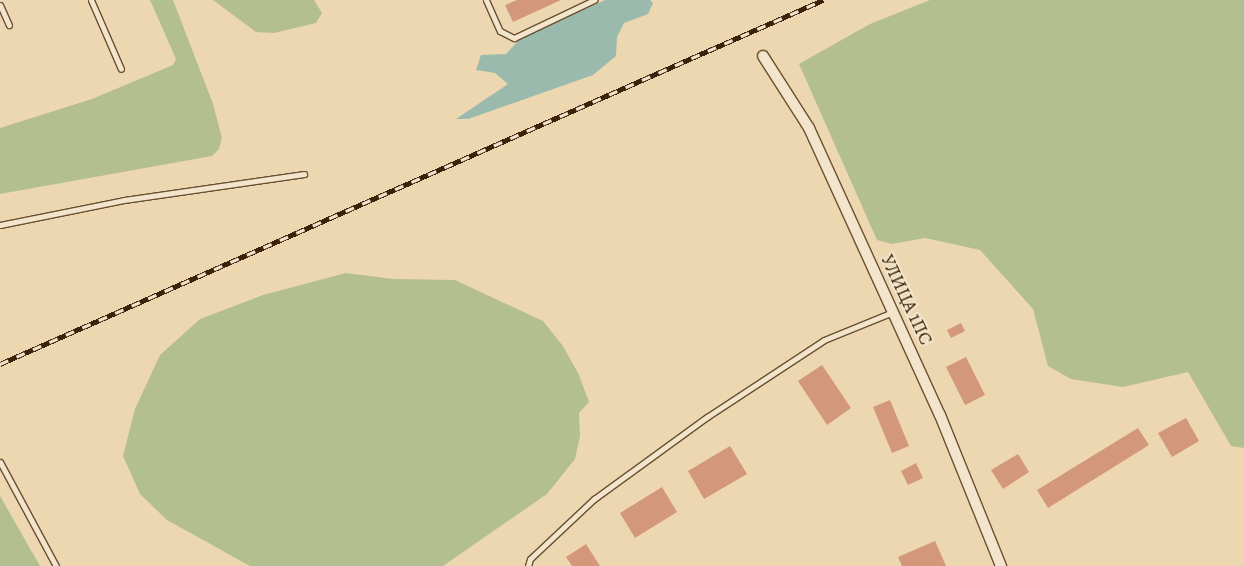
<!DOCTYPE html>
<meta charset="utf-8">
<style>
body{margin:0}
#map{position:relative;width:1244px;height:566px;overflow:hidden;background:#edd7b0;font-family:Alegreya,serif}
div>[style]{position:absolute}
.green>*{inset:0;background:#b3bf8f}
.water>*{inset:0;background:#99baac}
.building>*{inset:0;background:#d39879}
.roads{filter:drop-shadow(1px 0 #684f32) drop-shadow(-1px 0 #684f32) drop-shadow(0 1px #684f32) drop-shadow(0 -1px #684f32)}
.lane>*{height:5px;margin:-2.5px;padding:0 2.5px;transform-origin:2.5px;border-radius:2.5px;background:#f3e5cc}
.street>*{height:10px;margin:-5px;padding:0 5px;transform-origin:5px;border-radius:5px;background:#f3e5cc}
.rail>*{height:5px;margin-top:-2.5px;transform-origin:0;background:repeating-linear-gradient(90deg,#f3e5cc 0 9px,#3c2208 0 18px);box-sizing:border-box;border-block:1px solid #3c2208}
span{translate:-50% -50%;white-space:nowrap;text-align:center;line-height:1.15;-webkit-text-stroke:4px #f3e5cc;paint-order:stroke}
.street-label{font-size:19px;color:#3c2208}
</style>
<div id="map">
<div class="green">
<div style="clip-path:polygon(150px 0,173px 0,213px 104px,222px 138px,219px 149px,212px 156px,0 194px,0 128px,92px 99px,173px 65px,176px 59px)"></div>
<div style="clip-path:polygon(213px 0,314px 0,322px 13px,316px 23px,274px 33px,256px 32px)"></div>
<div style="clip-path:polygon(930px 0,1244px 0,1244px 448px,1231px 446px,1188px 372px,1123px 387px,1071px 379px,1048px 366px,1033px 309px,980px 250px,925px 238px,892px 244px,877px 240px,799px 64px,870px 24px)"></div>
<div style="clip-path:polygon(346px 273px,394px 279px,455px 280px,543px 321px,563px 346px,579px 375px,589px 402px,579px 413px,580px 436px,575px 459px,547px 494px,443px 566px,250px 566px,167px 520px,140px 494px,123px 456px,135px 409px,160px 355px,200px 319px,263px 295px)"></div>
<div style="clip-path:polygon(0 496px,40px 566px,0 566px)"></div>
</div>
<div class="water">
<div style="clip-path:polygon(605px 0,650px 0,653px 3px,648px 14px,624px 23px,617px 37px,616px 56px,593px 75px,468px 119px,456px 119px,508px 84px,495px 73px,476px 70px,481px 55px,506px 54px,521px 38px)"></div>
</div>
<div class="building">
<div style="clip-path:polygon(517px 0,561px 0,513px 22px,505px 5px)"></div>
<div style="clip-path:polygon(961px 323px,965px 331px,951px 338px,947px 330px)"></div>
<div style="clip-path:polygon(966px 357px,985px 395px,965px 405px,946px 367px)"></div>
<div style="clip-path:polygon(822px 365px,851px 408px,827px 425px,798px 381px)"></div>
<div style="clip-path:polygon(890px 400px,909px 446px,892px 453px,873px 407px)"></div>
<div style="clip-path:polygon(1186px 418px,1199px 441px,1172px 457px,1158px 433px)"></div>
<div style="clip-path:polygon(1138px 428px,1149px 445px,1048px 508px,1037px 490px)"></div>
<div style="clip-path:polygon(730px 446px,747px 474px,704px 499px,688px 471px)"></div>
<div style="clip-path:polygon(1018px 454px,1029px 472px,1003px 489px,991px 470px)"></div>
<div style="clip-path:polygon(916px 463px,923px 478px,908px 485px,901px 471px)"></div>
<div style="clip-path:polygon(662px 487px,677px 512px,635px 538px,620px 513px)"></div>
<div style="clip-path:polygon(935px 541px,946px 566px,902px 566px,898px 557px)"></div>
<div style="clip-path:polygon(586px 544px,600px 566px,572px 566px,566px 557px)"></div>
</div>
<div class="roads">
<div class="lane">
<div style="left:91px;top:0;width:75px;rotate:66.5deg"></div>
<div style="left:486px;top:0;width:34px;rotate:66deg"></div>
<div style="left:500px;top:31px;width:16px;rotate:27deg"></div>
<div style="left:514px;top:38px;width:89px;rotate:-25.4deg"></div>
<div style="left:0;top:5px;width:22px;rotate:66deg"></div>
<div style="left:0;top:225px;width:126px;rotate:-11.4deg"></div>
<div style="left:124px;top:200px;width:182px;rotate:-8.2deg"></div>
<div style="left:0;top:462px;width:118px;rotate:61.7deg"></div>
<div style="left:528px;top:566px;width:7px;rotate:-74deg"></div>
<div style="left:530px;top:559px;width:88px;rotate:-43.2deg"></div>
<div style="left:594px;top:499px;width:140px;rotate:-36deg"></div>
<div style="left:707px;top:417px;width:140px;rotate:-33.3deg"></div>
<div style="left:824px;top:340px;width:74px;rotate:-22.1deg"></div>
</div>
<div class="street">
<div style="left:763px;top:56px;width:85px;rotate:57.4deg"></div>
<div style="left:809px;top:128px;width:315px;rotate:65.5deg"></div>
<div style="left:940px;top:415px;width:163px;rotate:68deg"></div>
</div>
</div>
<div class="rail">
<div style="left:0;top:364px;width:900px;rotate:-23.86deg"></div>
</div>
<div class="street-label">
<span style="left:906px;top:300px;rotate:65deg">УЛИЦА 1ПС</span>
</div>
</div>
